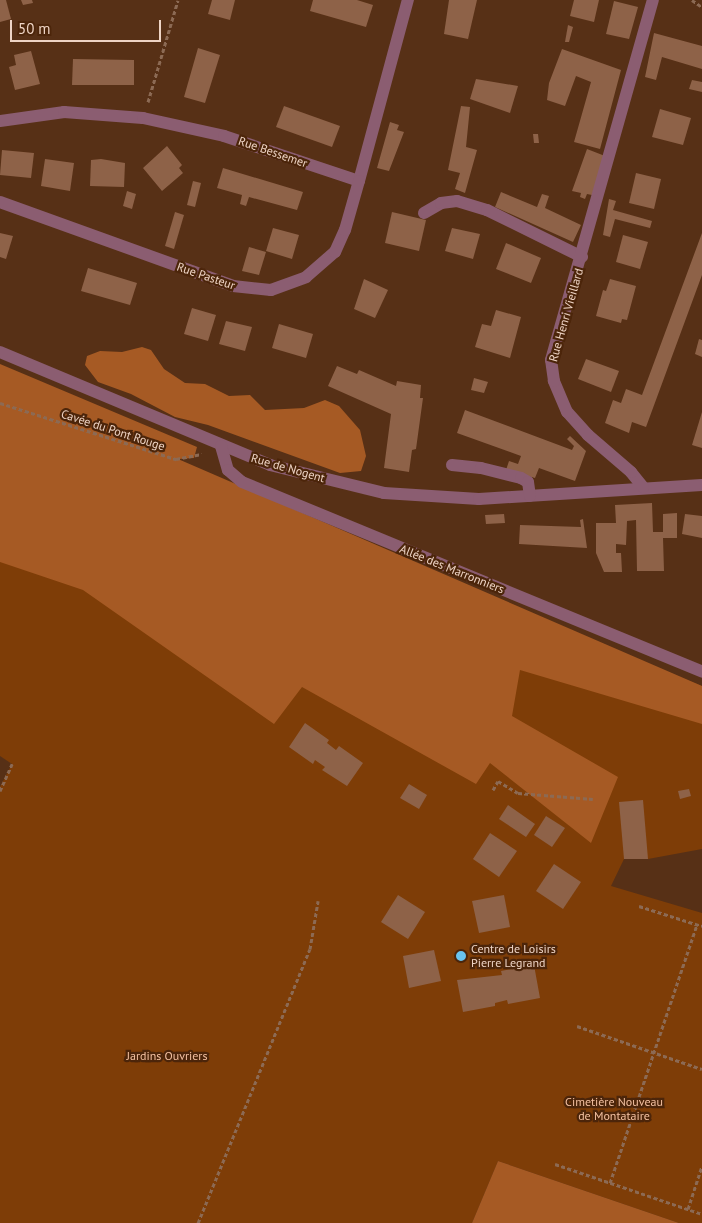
<!DOCTYPE html>
<meta charset="utf-8">
<style>
body{margin:0}
#map{position:relative;width:702px;height:1223px;overflow:hidden;background:#573016;font-family:"PT Sans",sans-serif}
div>[style]{position:absolute}
.green>*{inset:0;background:#7e3d07}
.forest>*{inset:0;background:#a65a24}
.building>*{inset:0;background:#8e6248}
.path>*{height:3px;margin-top:-1.5px;transform-origin:0;background:repeating-linear-gradient(90deg,#8c6a54 0 4px,transparent 0 6.5px)}
.minor>*{height:12px;margin:-6px;padding:0 6px;transform-origin:6px;border-radius:6px;background:#8b5d71}
.dots>*{width:14px;height:14px;translate:-50% -50%;box-sizing:border-box;border:2px solid #4c250a;border-radius:50%}
span{translate:-50% -50%;white-space:nowrap;text-align:center;line-height:1.15;-webkit-text-stroke:4.5px #4c250a;paint-order:stroke}
.street-label{font-size:12px;color:#eed4c5}
.poi-label{font-size:12px;color:#eed4c5}
.left{translate:0 -50%;text-align:left}
.park-label{font-size:12px;color:#f4c1a2}
.scale{position:absolute;left:10px;top:20px;width:151px;height:22px;box-sizing:border-box;border:2px solid #eed4c5;border-top:0;padding-left:6px;font-size:15px;line-height:18px;white-space:nowrap;color:#eed4c5;-webkit-text-stroke:4px #4c250a;paint-order:stroke}
</style>
<div id="map">
<div class="green">
<div style="clip-path:polygon(0 403px,702px 686px,702px 849px,648px 859px,624px 859px,611px 886px,702px 913px,702px 1223px,679px 1223px,498px 1161px,472px 1223px,0 1223px,0 787px,12px 764px,0 756px)"></div>
</div>
<div class="forest">
<div style="clip-path:polygon(142px 347px,151px 350px,164px 369px,185px 383px,205px 384px,229px 396px,250px 395px,265px 410px,304px 408px,325px 400px,339px 406px,360px 430px,366px 456px,361px 471px,340px 473px,208px 425px,175px 417px,131px 394px,98px 382px,85px 365px,87px 356px,100px 351px,122px 352px)"></div>
<div style="clip-path:polygon(0 364px,197px 447px,194px 458px,178px 459px,702px 686px,702px 724px,520px 670px,512px 716px,618px 777px,591px 843px,490px 763px,476px 784px,302px 687px,274px 724px,83px 590px,0 562px)"></div>
<div style="clip-path:polygon(498px 1161px,679px 1223px,472px 1223px)"></div>
</div>
<div class="building">
<div style="clip-path:polygon(0 0,6px 0,11px 19px,0 22px)"></div>
<div style="clip-path:polygon(21px 0,32px 0,33px 3px,23px 5px)"></div>
<div style="clip-path:polygon(212px 0,235px 0,230px 20px,208px 14px)"></div>
<div style="clip-path:polygon(313px 0,357px 0,373px 5px,366px 27px,310px 11px)"></div>
<div style="clip-path:polygon(449px 0,477px 0,468px 39px,444px 34px)"></div>
<div style="clip-path:polygon(574px 0,599px 0,594px 22px,570px 16px)"></div>
<div style="clip-path:polygon(614px 1px,638px 7px,629px 39px,606px 34px)"></div>
<div style="clip-path:polygon(568px 25px,573px 27px,569px 42px,565px 42px)"></div>
<div style="clip-path:polygon(654px 33px,702px 46px,702px 69px,662px 57px,656px 80px,645px 77px)"></div>
<div style="clip-path:polygon(198px 48px,220px 55px,205px 103px,184px 97px)"></div>
<div style="clip-path:polygon(562px 49px,621px 70px,600px 149px,574px 142px,591px 82px,576px 76px,565px 106px,547px 100px,549px 83px)"></div>
<div style="clip-path:polygon(31px 51px,40px 84px,15px 90px,9px 67px,16px 65px,14px 55px)"></div>
<div style="clip-path:polygon(73px 59px,134px 60px,134px 85px,72px 85px)"></div>
<div style="clip-path:polygon(476px 79px,518px 86px,510px 113px,470px 99px)"></div>
<div style="clip-path:polygon(692px 80px,702px 82px,702px 92px,689px 89px)"></div>
<div style="clip-path:polygon(284px 106px,340px 126px,332px 147px,276px 127px)"></div>
<div style="clip-path:polygon(461px 106px,470px 107px,466px 147px,477px 150px,465px 193px,455px 189px,460px 173px,448px 170px)"></div>
<div style="clip-path:polygon(660px 109px,691px 118px,683px 145px,652px 137px)"></div>
<div style="clip-path:polygon(390px 122px,399px 125px,397px 130px,404px 132px,389px 171px,377px 168px)"></div>
<div style="clip-path:polygon(533px 134px,538px 134px,539px 143px,534px 143px)"></div>
<div style="clip-path:polygon(167px 146px,182px 165px,179px 168px,183px 173px,162px 191px,143px 168px)"></div>
<div style="clip-path:polygon(587px 149px,605px 156px,592px 195px,587px 194px,585px 199px,580px 197px,581px 193px,572px 191px)"></div>
<div style="clip-path:polygon(2px 150px,34px 153px,31px 178px,0 175px)"></div>
<div style="clip-path:polygon(45px 159px,74px 163px,70px 191px,41px 186px)"></div>
<div style="clip-path:polygon(101px 159px,125px 163px,124px 187px,90px 186px,91px 160px)"></div>
<div style="clip-path:polygon(223px 168px,303px 192px,297px 210px,249px 197px,246px 206px,240px 204px,242px 195px,217px 188px)"></div>
<div style="clip-path:polygon(636px 173px,661px 179px,654px 209px,629px 203px)"></div>
<div style="clip-path:polygon(193px 181px,201px 183px,195px 207px,187px 205px)"></div>
<div style="clip-path:polygon(127px 191px,136px 194px,132px 209px,123px 206px)"></div>
<div style="clip-path:polygon(501px 192px,537px 207px,542px 194px,549px 196px,545px 208px,581px 225px,573px 242px,495px 207px)"></div>
<div style="clip-path:polygon(609px 199px,616px 201px,613px 210px,652px 221px,650px 228px,615px 219px,610px 237px,603px 235px)"></div>
<div style="clip-path:polygon(175px 212px,184px 215px,174px 249px,165px 246px)"></div>
<div style="clip-path:polygon(392px 212px,426px 220px,419px 251px,385px 243px)"></div>
<div style="clip-path:polygon(273px 228px,299px 235px,292px 259px,266px 251px)"></div>
<div style="clip-path:polygon(452px 228px,480px 234px,473px 259px,445px 251px)"></div>
<div style="clip-path:polygon(0 233px,13px 236px,6px 259px,0 257px)"></div>
<div style="clip-path:polygon(702px 233px,702px 275px,646px 427px,632px 422px,629px 433px,605px 423px,613px 400px,621px 403px,626px 389px,642px 395px)"></div>
<div style="clip-path:polygon(623px 235px,648px 242px,640px 269px,616px 262px)"></div>
<div style="clip-path:polygon(506px 243px,541px 258px,531px 283px,496px 269px)"></div>
<div style="clip-path:polygon(249px 247px,266px 252px,259px 275px,242px 271px)"></div>
<div style="clip-path:polygon(88px 268px,137px 283px,130px 305px,81px 291px)"></div>
<div style="clip-path:polygon(364px 279px,388px 290px,375px 318px,354px 309px)"></div>
<div style="clip-path:polygon(610px 279px,636px 286px,627px 320px,622px 319px,621px 323px,596px 316px,603px 290px,606px 291px)"></div>
<div style="clip-path:polygon(192px 308px,216px 315px,208px 341px,184px 334px)"></div>
<div style="clip-path:polygon(496px 310px,521px 317px,510px 358px,475px 347px,482px 324px,491px 326px)"></div>
<div style="clip-path:polygon(226px 321px,252px 327px,245px 351px,219px 344px)"></div>
<div style="clip-path:polygon(279px 324px,313px 334px,306px 358px,272px 348px)"></div>
<div style="clip-path:polygon(699px 339px,702px 340px,702px 357px,695px 354px)"></div>
<div style="clip-path:polygon(586px 359px,619px 371px,611px 392px,578px 379px)"></div>
<div style="clip-path:polygon(337px 366px,357px 374px,359px 370px,396px 386px,397px 381px,421px 385px,420px 398px,423px 398px,416px 449px,412px 450px,409px 472px,384px 468px,391px 414px,328px 386px)"></div>
<div style="clip-path:polygon(474px 378px,488px 382px,484px 393px,471px 390px)"></div>
<div style="clip-path:polygon(465px 410px,572px 450px,574px 446px,567px 439px,570px 436px,586px 451px,575px 481px,539px 468px,535px 478px,506px 470px,509px 461px,518px 464px,521px 456px,457px 433px)"></div>
<div style="clip-path:polygon(702px 412px,702px 448px,692px 445px)"></div>
<div style="clip-path:polygon(652px 503px,653px 532px,663px 532px,663px 514px,677px 513px,677px 538px,663px 538px,664px 571px,637px 571px,636px 520px,627px 521px,626px 545px,616px 544px,616px 553px,621px 553px,622px 572px,604px 572px,596px 553px,596px 523px,616px 523px,615px 505px)"></div>
<div style="clip-path:polygon(504px 514px,505px 523px,486px 524px,485px 515px)"></div>
<div style="clip-path:polygon(685px 514px,702px 516px,702px 538px,682px 534px)"></div>
<div style="clip-path:polygon(583px 519px,587px 548px,519px 544px,520px 525px,581px 527px,580px 520px)"></div>
<div style="clip-path:polygon(305px 723px,329px 740px,327px 743px,336px 750px,339px 746px,363px 763px,347px 786px,322px 770px,325px 767px,315px 760px,313px 764px,289px 747px)"></div>
<div style="clip-path:polygon(409px 784px,427px 795px,419px 809px,400px 798px)"></div>
<div style="clip-path:polygon(689px 789px,691px 796px,680px 799px,678px 791px)"></div>
<div style="clip-path:polygon(643px 800px,648px 859px,624px 859px,619px 802px)"></div>
<div style="clip-path:polygon(508px 805px,535px 824px,526px 837px,499px 819px)"></div>
<div style="clip-path:polygon(546px 816px,565px 828px,552px 847px,534px 835px)"></div>
<div style="clip-path:polygon(490px 833px,517px 851px,499px 877px,473px 859px)"></div>
<div style="clip-path:polygon(554px 864px,581px 882px,563px 909px,536px 891px)"></div>
<div style="clip-path:polygon(398px 895px,425px 912px,408px 939px,381px 922px)"></div>
<div style="clip-path:polygon(504px 895px,510px 927px,479px 933px,472px 901px)"></div>
<div style="clip-path:polygon(434px 950px,441px 981px,409px 988px,403px 956px)"></div>
<div style="clip-path:polygon(534px 965px,540px 998px,508px 1004px,507px 1000px,495px 1003px,495px 1006px,463px 1012px,457px 980px,502px 975px,501px 971px)"></div>
</div>
<div class="path">
<div style="left:692px;top:0;width:12px;rotate:35deg"></div>
<div style="left:148px;top:102px;width:106px;rotate:-73.6deg"></div>
<div style="left:0;top:403px;width:185px;rotate:17.7deg"></div>
<div style="left:176px;top:459px;width:26px;rotate:-11deg"></div>
<div style="left:493px;top:790px;width:10px;rotate:-61deg"></div>
<div style="left:498px;top:781px;width:23px;rotate:31deg"></div>
<div style="left:518px;top:793px;width:75px;rotate:4.6deg"></div>
<div style="left:0;top:791px;width:30px;rotate:-66deg"></div>
<div style="left:639px;top:906px;width:66px;rotate:17.6deg"></div>
<div style="left:577px;top:1026px;width:132px;rotate:19deg"></div>
<div style="left:555px;top:1164px;width:155px;rotate:18.8deg"></div>
<div style="left:610px;top:1183px;width:272px;rotate:-71.4deg"></div>
<div style="left:688px;top:1209px;width:45px;rotate:-72deg"></div>
<div style="left:198px;top:1223px;width:296px;rotate:-67.8deg"></div>
<div style="left:310px;top:949px;width:49px;rotate:-80.5deg"></div>
</div>
<div class="minor">
<div style="left:0;top:121px;width:65px;rotate:-8deg"></div>
<div style="left:64px;top:112px;width:79px;rotate:4.3deg"></div>
<div style="left:143px;top:118px;width:83px;rotate:12.5deg"></div>
<div style="left:224px;top:136px;width:142px;rotate:18.4deg"></div>
<div style="left:359px;top:181px;width:188px;rotate:-74.9deg"></div>
<div style="left:0;top:202px;width:248px;rotate:19.8deg"></div>
<div style="left:233px;top:286px;width:38px;rotate:6deg"></div>
<div style="left:271px;top:290px;width:37px;rotate:-20deg"></div>
<div style="left:306px;top:277px;width:38px;rotate:-41deg"></div>
<div style="left:335px;top:252px;width:24px;rotate:-66deg"></div>
<div style="left:345px;top:230px;width:51px;rotate:-74.1deg"></div>
<div style="left:424px;top:213px;width:20px;rotate:-30deg"></div>
<div style="left:441px;top:203px;width:16px;rotate:-7deg"></div>
<div style="left:457px;top:201px;width:31px;rotate:17deg"></div>
<div style="left:487px;top:210px;width:106px;rotate:26.3deg"></div>
<div style="left:0;top:352px;width:293px;rotate:22.7deg"></div>
<div style="left:270px;top:465px;width:117px;rotate:13.8deg"></div>
<div style="left:384px;top:493px;width:95px;rotate:3.6deg"></div>
<div style="left:479px;top:499px;width:223px;rotate:-3.6deg"></div>
<div style="left:221px;top:446px;width:25px;rotate:74deg"></div>
<div style="left:228px;top:470px;width:18px;rotate:41deg"></div>
<div style="left:242px;top:482px;width:498px;rotate:22.4deg"></div>
<div style="left:452px;top:465px;width:29px;rotate:6deg"></div>
<div style="left:481px;top:468px;width:41px;rotate:14deg"></div>
<div style="left:521px;top:478px;width:8px;rotate:30deg"></div>
<div style="left:528px;top:482px;width:14px;rotate:82deg"></div>
<div style="left:643px;top:487px;width:19px;rotate:-129deg"></div>
<div style="left:631px;top:472px;width:57px;rotate:-139.3deg"></div>
<div style="left:588px;top:435px;width:31px;rotate:-132deg"></div>
<div style="left:567px;top:412px;width:34px;rotate:-113deg"></div>
<div style="left:554px;top:381px;width:21px;rotate:-98deg"></div>
<div style="left:551px;top:360px;width:374px;rotate:-74.2deg"></div>
</div>
<div class="dots">
<div style="left:461px;top:956px;background:#69c4f0"></div>
</div>
<div class="street-label">
<span style="left:273px;top:152px;rotate:19deg">Rue Bessemer</span>
<span style="left:206px;top:276px;rotate:19deg">Rue Pasteur</span>
<span style="left:566px;top:315px;rotate:-74deg">Rue Henri Vieillard</span>
<span style="left:113px;top:430px;rotate:18deg">Cavée du Pont Rouge</span>
<span style="left:288px;top:468px;rotate:16deg">Rue de Nogent</span>
<span style="left:452px;top:569px;rotate:22deg">Allée des Marronniers</span>
</div>
<div class="poi-label">
<span class="left" style="left:471px;top:956px">Centre de Loisirs<br>Pierre Legrand</span>
</div>
<div class="park-label">
<span style="left:167px;top:1056px">Jardins Ouvriers</span>
<span style="left:614px;top:1109px">Cimetière Nouveau<br>de Montataire</span>
</div>
<div class="scale">50 m</div>
</div>
